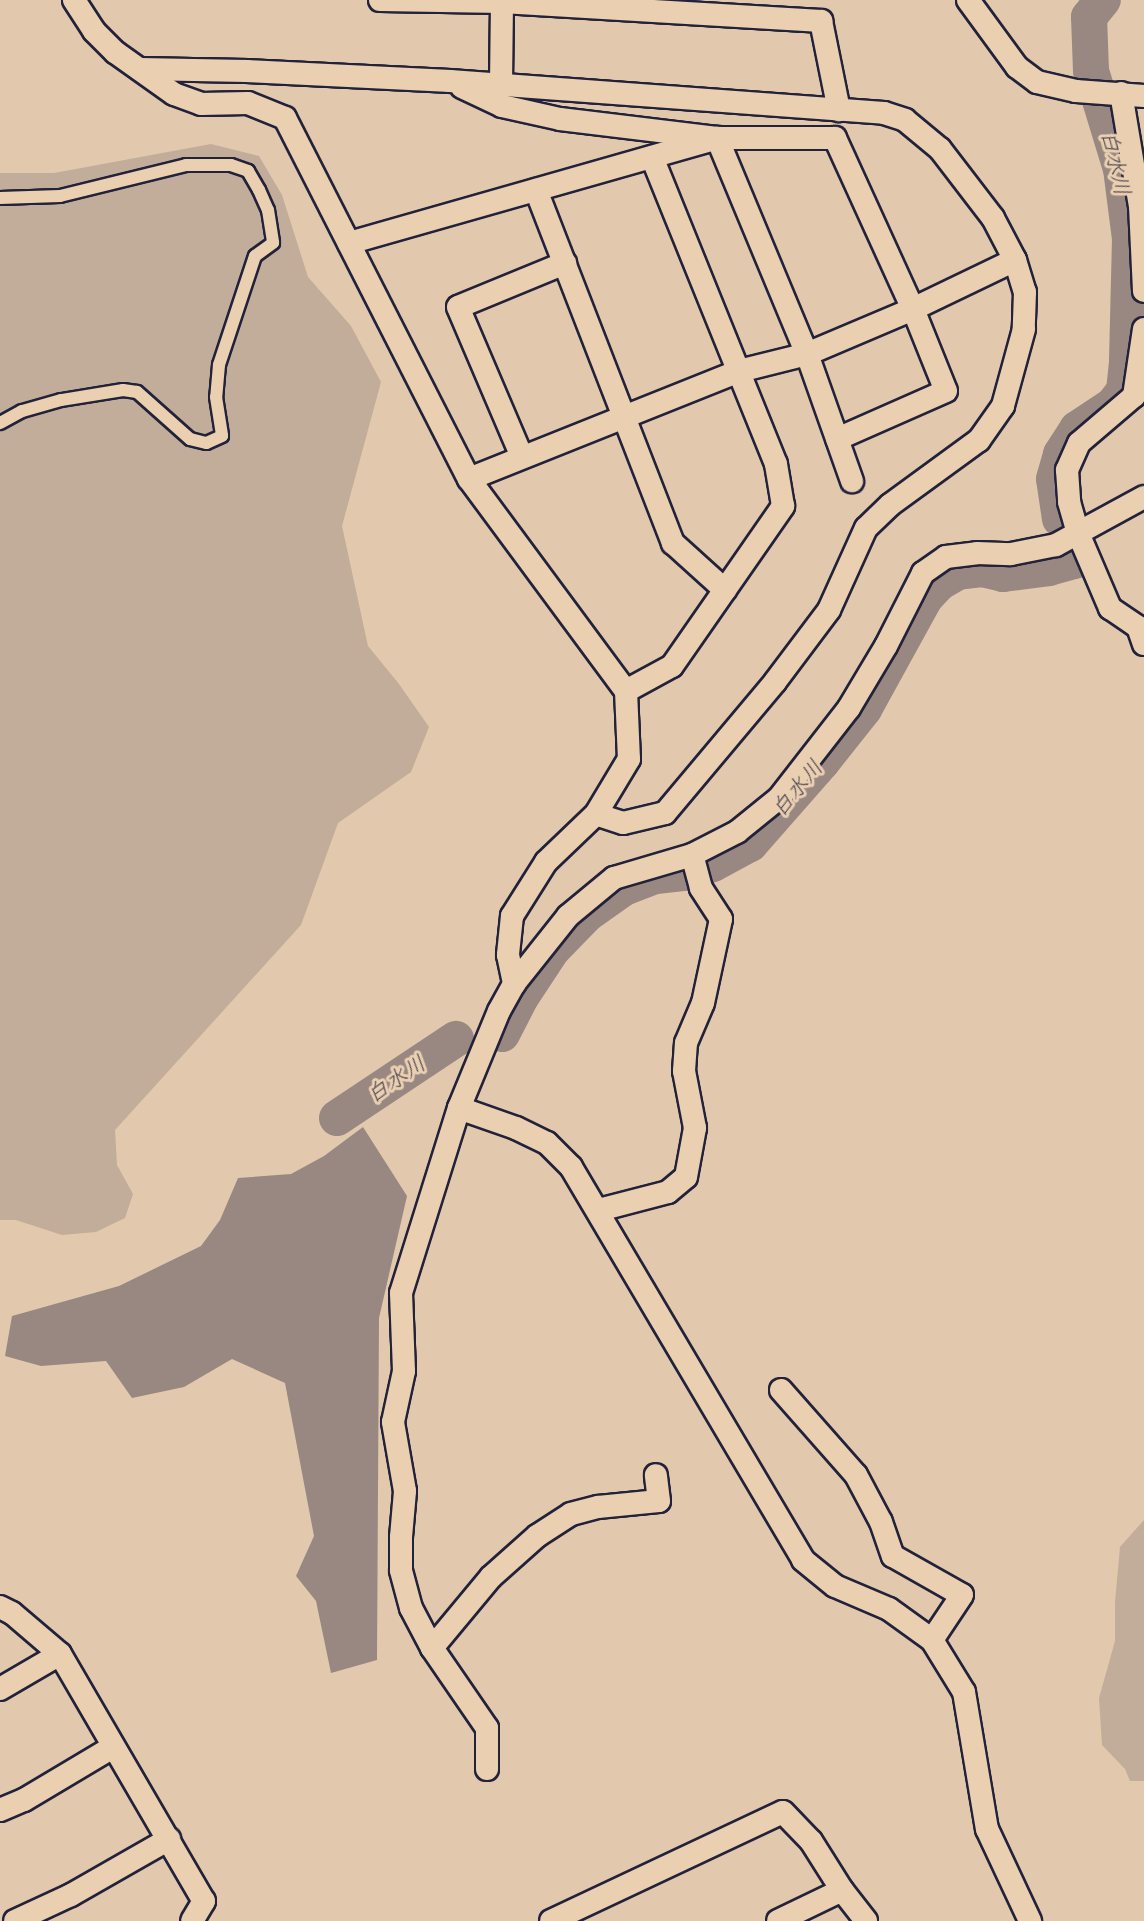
<!DOCTYPE html>
<meta charset="utf-8">
<style>
body{margin:0}
#map{position:relative;width:1144px;height:1921px;overflow:hidden;background:#e2c8ac;font-family:Sriracha,"Klee One",sans-serif}
div>[style]{position:absolute}
.green>*{inset:0;background:#c2ad9a}
.water>*{inset:0;background:#998881}
.river>*{height:36px;margin:-18px;padding:0 18px;transform-origin:18px;border-radius:18px;background:#998881}
.roads{filter:drop-shadow(2px 0 #22223b) drop-shadow(-2px 0 #22223b) drop-shadow(0 2px #22223b) drop-shadow(0 -2px #22223b)}
.lane>*{height:12px;margin:-6px;padding:0 6px;transform-origin:6px;border-radius:6px;background:#eacfb1}
.street>*{height:22px;margin:-11px;padding:0 11px;transform-origin:11px;border-radius:11px;background:#eacfb1}
span{translate:-50% -50%;white-space:nowrap;text-align:center;line-height:1.15;-webkit-text-stroke:6px #eacfb1;paint-order:stroke}
.water-label{font-size:22px;color:#464150;font-style:italic}
</style>
<div id="map">
<div class="green">
<div style="clip-path:polygon(211px 144px,259px 156px,282px 195px,308px 277px,351px 326px,381px 382px,342px 526px,368px 646px,399px 684px,429px 727px,411px 772px,338px 823px,301px 925px,115px 1130px,117px 1165px,133px 1194px,125px 1218px,96px 1232px,62px 1235px,16px 1220px,0 1220px,0 173px,54px 173px)"></div>
<div style="clip-path:polygon(1144px 1520px,1144px 1781px,1130px 1781px,1125px 1769px,1102px 1745px,1099px 1698px,1115px 1641px,1115px 1602px,1120px 1547px)"></div>
</div>
<div class="water">
<div style="clip-path:polygon(363px 1127px,407px 1196px,379px 1318px,377px 1660px,331px 1673px,316px 1601px,296px 1576px,314px 1536px,285px 1383px,232px 1359px,184px 1387px,132px 1398px,106px 1361px,41px 1366px,5px 1356px,12px 1316px,119px 1286px,201px 1246px,220px 1220px,238px 1178px,291px 1174px,324px 1156px)"></div>
</div>
<div class="river">
<div style="left:1060px;top:519px;width:40px;rotate:-98.5deg"></div>
<div style="left:1054px;top:479px;width:26px;rotate:-74deg"></div>
<div style="left:1061px;top:454px;width:30px;rotate:-57deg"></div>
<div style="left:1077px;top:429px;width:43px;rotate:-33.7deg"></div>
<div style="left:1113px;top:405px;width:18px;rotate:-52deg"></div>
<div style="left:1124px;top:391px;width:30px;rotate:-84deg"></div>
<div style="left:1127px;top:361px;width:122px;rotate:-88.6deg"></div>
<div style="left:1130px;top:239px;width:71px;rotate:-97.3deg"></div>
<div style="left:1121px;top:169px;width:102px;rotate:-107deg"></div>
<div style="left:1091px;top:71px;width:54px;rotate:-92.1deg"></div>
<div style="left:1089px;top:17px;width:22px;rotate:-51deg"></div>
<div style="left:502px;top:1034px;width:42px;rotate:-62.8deg"></div>
<div style="left:521px;top:997px;width:56px;rotate:-56.6deg"></div>
<div style="left:552px;top:950px;width:50px;rotate:-45.8deg"></div>
<div style="left:587px;top:914px;width:45px;rotate:-35.1deg"></div>
<div style="left:624px;top:888px;width:34px;rotate:-21deg"></div>
<div style="left:656px;top:876px;width:29px;rotate:-6deg"></div>
<div style="left:685px;top:873px;width:29px;rotate:-18deg"></div>
<div style="left:713px;top:864px;width:42px;rotate:-28.4deg"></div>
<div style="left:750px;top:844px;width:109px;rotate:-48.7deg"></div>
<div style="left:822px;top:762px;width:68px;rotate:-51.6deg"></div>
<div style="left:864px;top:709px;width:127px;rotate:-61.2deg"></div>
<div style="left:925px;top:598px;width:21px;rotate:-47deg"></div>
<div style="left:939px;top:583px;width:22px;rotate:-30deg"></div>
<div style="left:958px;top:572px;width:24px;rotate:-7deg"></div>
<div style="left:982px;top:569px;width:22px;rotate:13deg"></div>
<div style="left:1003px;top:574px;width:46px;rotate:-7.4deg"></div>
<div style="left:1049px;top:568px;width:26px;rotate:-16deg"></div>
<div style="left:1074px;top:561px;width:10px;rotate:-114deg"></div>
<div style="left:337px;top:1118px;width:143px;rotate:-33.6deg"></div>
</div>
<div class="roads">
<div class="lane">
<div style="left:0;top:198px;width:60px;rotate:-1.9deg"></div>
<div style="left:60px;top:196px;width:130px;rotate:-13.8deg"></div>
<div style="left:186px;top:165px;width:45px"></div>
<div style="left:231px;top:165px;width:18px;rotate:19deg"></div>
<div style="left:248px;top:171px;width:22px;rotate:60deg"></div>
<div style="left:259px;top:190px;width:22px;rotate:66deg"></div>
<div style="left:268px;top:210px;width:33px;rotate:81deg"></div>
<div style="left:273px;top:243px;width:22px;rotate:144deg"></div>
<div style="left:255px;top:256px;width:115px;rotate:108.3deg"></div>
<div style="left:219px;top:365px;width:32px;rotate:95deg"></div>
<div style="left:216px;top:397px;width:39px;rotate:81deg"></div>
<div style="left:222px;top:436px;width:17px;rotate:156deg"></div>
<div style="left:206px;top:443px;width:16px;rotate:-166deg"></div>
<div style="left:190px;top:439px;width:71px;rotate:-138.4deg"></div>
<div style="left:137px;top:392px;width:14px;rotate:-172deg"></div>
<div style="left:123px;top:390px;width:63px;rotate:170.8deg"></div>
<div style="left:61px;top:400px;width:41px;rotate:164.2deg"></div>
<div style="left:22px;top:411px;width:25px;rotate:151deg"></div>
</div>
<div class="street">
<div style="left:74px;top:0;width:37px;rotate:57deg"></div>
<div style="left:94px;top:31px;width:30px;rotate:45deg"></div>
<div style="left:115px;top:52px;width:72px;rotate:35.4deg"></div>
<div style="left:174px;top:94px;width:29px;rotate:20deg"></div>
<div style="left:201px;top:104px;width:47px;rotate:-1.2deg"></div>
<div style="left:248px;top:103px;width:40px;rotate:22deg"></div>
<div style="left:285px;top:118px;width:405px;rotate:63deg"></div>
<div style="left:469px;top:479px;width:264px;rotate:53.5deg"></div>
<div style="left:626px;top:691px;width:68px;rotate:87.5deg"></div>
<div style="left:629px;top:759px;width:64px;rotate:121deg"></div>
<div style="left:596px;top:814px;width:69px;rotate:136.2deg"></div>
<div style="left:546px;top:862px;width:64px;rotate:122.2deg"></div>
<div style="left:512px;top:916px;width:39px;rotate:96deg"></div>
<div style="left:508px;top:955px;width:30px;rotate:78deg"></div>
<div style="left:380px;top:0;width:122px;rotate:0.9deg"></div>
<div style="left:502px;top:2px;width:320px;rotate:3.4deg"></div>
<div style="left:821px;top:21px;width:91px;rotate:78.6deg"></div>
<div style="left:968px;top:0;width:83px;rotate:53.8deg"></div>
<div style="left:1017px;top:67px;width:25px;rotate:37deg"></div>
<div style="left:1037px;top:82px;width:40px;rotate:13deg"></div>
<div style="left:1076px;top:91px;width:68px;rotate:4.2deg"></div>
<div style="left:140px;top:69px;width:107px;rotate:1.1deg"></div>
<div style="left:247px;top:71px;width:203px;rotate:2.8deg"></div>
<div style="left:450px;top:81px;width:435px;rotate:4.2deg"></div>
<div style="left:884px;top:113px;width:22px;rotate:18deg"></div>
<div style="left:905px;top:120px;width:45px;rotate:39.6deg"></div>
<div style="left:940px;top:149px;width:87px;rotate:52.5deg"></div>
<div style="left:993px;top:218px;width:47px;rotate:62.4deg"></div>
<div style="left:1015px;top:260px;width:34px;rotate:73deg"></div>
<div style="left:1025px;top:292px;width:37px;rotate:92deg"></div>
<div style="left:1024px;top:329px;width:80px;rotate:105.3deg"></div>
<div style="left:1003px;top:406px;width:42px;rotate:125.2deg"></div>
<div style="left:979px;top:440px;width:110px;rotate:143.9deg"></div>
<div style="left:890px;top:505px;width:33px;rotate:136deg"></div>
<div style="left:866px;top:528px;width:90px;rotate:114.3deg"></div>
<div style="left:829px;top:610px;width:90px;rotate:126.9deg"></div>
<div style="left:775px;top:682px;width:171px;rotate:130deg"></div>
<div style="left:665px;top:813px;width:43px;rotate:166.6deg"></div>
<div style="left:623px;top:823px;width:28px;rotate:-162deg"></div>
<div style="left:501px;top:84px;width:84px;rotate:-89.3deg"></div>
<div style="left:462px;top:87px;width:44px;rotate:25.4deg"></div>
<div style="left:502px;top:106px;width:59px;rotate:12.6deg"></div>
<div style="left:560px;top:119px;width:158px;rotate:6.9deg"></div>
<div style="left:717px;top:138px;width:118px"></div>
<div style="left:835px;top:138px;width:188px;rotate:65.5deg"></div>
<div style="left:913px;top:309px;width:88px;rotate:68.1deg"></div>
<div style="left:946px;top:391px;width:119px;rotate:156.2deg"></div>
<div style="left:1121px;top:93px;width:115px;rotate:80.5deg"></div>
<div style="left:1140px;top:206px;width:85px;rotate:87.3deg"></div>
<div style="left:536px;top:190px;width:379px;rotate:68.8deg"></div>
<div style="left:673px;top:543px;width:70px;rotate:42.1deg"></div>
<div style="left:349px;top:243px;width:383px;rotate:-15.9deg"></div>
<div style="left:717px;top:138px;width:234px;rotate:67.4deg"></div>
<div style="left:807px;top:354px;width:135px;rotate:70.5deg"></div>
<div style="left:1144px;top:329px;width:68px;rotate:98.5deg"></div>
<div style="left:1134px;top:396px;width:72px;rotate:139.5deg"></div>
<div style="left:1079px;top:443px;width:30px;rotate:114deg"></div>
<div style="left:1067px;top:470px;width:32px;rotate:86deg"></div>
<div style="left:1069px;top:502px;width:32px;rotate:74deg"></div>
<div style="left:1078px;top:533px;width:82px;rotate:66.9deg"></div>
<div style="left:1110px;top:608px;width:34px;rotate:34deg"></div>
<div style="left:1138px;top:627px;width:18px;rotate:71deg"></div>
<div style="left:522px;top:457px;width:163px;rotate:-113.1deg"></div>
<div style="left:458px;top:307px;width:116px;rotate:-22.4deg"></div>
<div style="left:469px;top:479px;width:291px;rotate:-21.8deg"></div>
<div style="left:739px;top:371px;width:70px;rotate:-14deg"></div>
<div style="left:807px;top:354px;width:115px;rotate:-23deg"></div>
<div style="left:913px;top:309px;width:113px;rotate:-25.7deg"></div>
<div style="left:626px;top:691px;width:52px;rotate:-28.5deg"></div>
<div style="left:672px;top:666px;width:195px;rotate:-55.2deg"></div>
<div style="left:783px;top:506px;width:43px;rotate:-99.5deg"></div>
<div style="left:776px;top:464px;width:331px;rotate:-112deg"></div>
<div style="left:459px;top:1108px;width:60px;rotate:19.3deg"></div>
<div style="left:516px;top:1128px;width:34px;rotate:26deg"></div>
<div style="left:547px;top:1143px;width:34px;rotate:45deg"></div>
<div style="left:571px;top:1167px;width:456px;rotate:59.4deg"></div>
<div style="left:803px;top:1560px;width:41px;rotate:39.1deg"></div>
<div style="left:835px;top:1586px;width:59px;rotate:23.1deg"></div>
<div style="left:889px;top:1609px;width:53px;rotate:35.8deg"></div>
<div style="left:599px;top:1210px;width:71px;rotate:-14.6deg"></div>
<div style="left:668px;top:1192px;width:23px;rotate:-40deg"></div>
<div style="left:686px;top:1177px;width:50px;rotate:-79.6deg"></div>
<div style="left:695px;top:1128px;width:58px;rotate:-100.9deg"></div>
<div style="left:684px;top:1071px;width:28px;rotate:-86deg"></div>
<div style="left:686px;top:1043px;width:43px;rotate:-67deg"></div>
<div style="left:703px;top:1003px;width:86px;rotate:-77.9deg"></div>
<div style="left:721px;top:919px;width:37px;rotate:-123deg"></div>
<div style="left:701px;top:888px;width:34px;rotate:-105deg"></div>
<div style="left:781px;top:1390px;width:113px;rotate:48.6deg"></div>
<div style="left:856px;top:1475px;width:53px;rotate:62deg"></div>
<div style="left:881px;top:1522px;width:36px;rotate:71deg"></div>
<div style="left:893px;top:1556px;width:79px;rotate:29.5deg"></div>
<div style="left:962px;top:1595px;width:54px;rotate:123.7deg"></div>
<div style="left:932px;top:1640px;width:61px;rotate:58.4deg"></div>
<div style="left:964px;top:1692px;width:139px;rotate:80.5deg"></div>
<div style="left:987px;top:1829px;width:102px;rotate:64.9deg"></div>
<div style="left:0;top:1607px;width:13px;rotate:27deg"></div>
<div style="left:12px;top:1613px;width:63px;rotate:40.5deg"></div>
<div style="left:60px;top:1654px;width:286px;rotate:59.8deg"></div>
<div style="left:204px;top:1901px;width:23px;rotate:121deg"></div>
<div style="left:432px;top:1648px;width:92px;rotate:-50.3deg"></div>
<div style="left:491px;top:1577px;width:62px;rotate:-41.7deg"></div>
<div style="left:537px;top:1536px;width:40px;rotate:-32.9deg"></div>
<div style="left:571px;top:1514px;width:28px;rotate:-15deg"></div>
<div style="left:598px;top:1507px;width:61px;rotate:-5.6deg"></div>
<div style="left:659px;top:1501px;width:26px;rotate:-97deg"></div>
<div style="left:0;top:1689px;width:69px;rotate:-30.3deg"></div>
<div style="left:487px;top:1769px;width:41px;rotate:-90deg"></div>
<div style="left:487px;top:1728px;width:97px;rotate:-124.5deg"></div>
<div style="left:432px;top:1648px;width:45px;rotate:-117.7deg"></div>
<div style="left:411px;top:1608px;width:39px;rotate:-105deg"></div>
<div style="left:401px;top:1570px;width:33px;rotate:-90deg"></div>
<div style="left:401px;top:1537px;width:46px;rotate:-85deg"></div>
<div style="left:405px;top:1491px;width:70px;rotate:-99.9deg"></div>
<div style="left:393px;top:1422px;width:52px;rotate:-77.8deg"></div>
<div style="left:404px;top:1371px;width:78px;rotate:-92.2deg"></div>
<div style="left:401px;top:1293px;width:194px;rotate:-72.6deg"></div>
<div style="left:459px;top:1108px;width:105px;rotate:-67.6deg"></div>
<div style="left:499px;top:1011px;width:31px;rotate:-61deg"></div>
<div style="left:514px;top:984px;width:87px;rotate:-51.5deg"></div>
<div style="left:568px;top:916px;width:60px;rotate:-39.6deg"></div>
<div style="left:614px;top:878px;width:81px;rotate:-16.4deg"></div>
<div style="left:692px;top:855px;width:51px;rotate:-27.1deg"></div>
<div style="left:737px;top:832px;width:54px;rotate:-39deg"></div>
<div style="left:779px;top:798px;width:114px;rotate:-52.1deg"></div>
<div style="left:849px;top:708px;width:72px;rotate:-59.2deg"></div>
<div style="left:886px;top:646px;width:82px;rotate:-63.1deg"></div>
<div style="left:923px;top:573px;width:28px;rotate:-35deg"></div>
<div style="left:946px;top:557px;width:31px;rotate:-7deg"></div>
<div style="left:977px;top:553px;width:34px;rotate:2deg"></div>
<div style="left:1011px;top:554px;width:46px;rotate:-11.3deg"></div>
<div style="left:1056px;top:545px;width:100px;rotate:-28.6deg"></div>
<div style="left:0;top:1810px;width:26px;rotate:-23deg"></div>
<div style="left:24px;top:1800px;width:104px;rotate:-30.8deg"></div>
<div style="left:15px;top:1921px;width:62px;rotate:-24.9deg"></div>
<div style="left:71px;top:1895px;width:113px;rotate:-29.7deg"></div>
<div style="left:551px;top:1921px;width:256px;rotate:-25.2deg"></div>
<div style="left:783px;top:1812px;width:40px;rotate:46deg"></div>
<div style="left:811px;top:1841px;width:58px;rotate:57.7deg"></div>
<div style="left:842px;top:1890px;width:39px;rotate:52deg"></div>
<div style="left:778px;top:1921px;width:71px;rotate:-25.8deg"></div>
</div>
</div>
<div class="water-label">
<span style="left:1116px;top:163px;rotate:77deg">白水川</span>
<span style="left:797px;top:788px;rotate:-50deg">白水川</span>
<span style="left:396px;top:1079px;rotate:-34deg">白水川</span>
</div>
</div>
